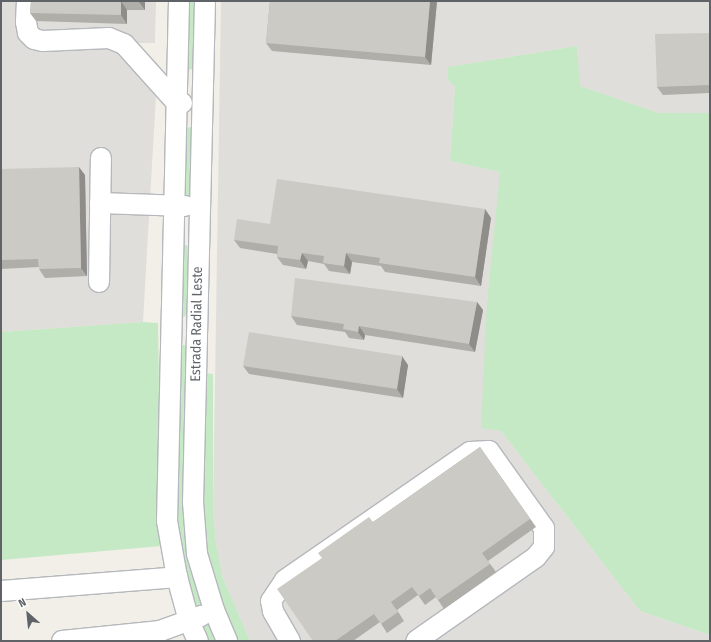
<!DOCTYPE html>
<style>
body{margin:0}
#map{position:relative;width:711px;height:642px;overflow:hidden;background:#f1efe8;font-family:"Fira Sans Condensed",sans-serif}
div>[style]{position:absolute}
.industrial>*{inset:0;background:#e0deda}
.green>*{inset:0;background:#c5e8c5}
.roads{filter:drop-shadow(1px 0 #b5b8bc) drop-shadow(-1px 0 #b5b8bc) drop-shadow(0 1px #b5b8bc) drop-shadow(0 -1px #b5b8bc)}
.minor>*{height:20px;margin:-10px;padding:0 10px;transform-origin:10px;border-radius:10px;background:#fff}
.wall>*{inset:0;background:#afaea9}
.shaded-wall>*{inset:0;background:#8f8d8a}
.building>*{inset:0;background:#cccac5}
span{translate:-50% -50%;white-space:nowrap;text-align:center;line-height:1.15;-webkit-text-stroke:3px #fff;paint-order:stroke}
.street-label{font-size:14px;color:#5f6368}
.frame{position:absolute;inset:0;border:2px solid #5f6368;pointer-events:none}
.north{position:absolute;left:8px;top:594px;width:40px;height:40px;-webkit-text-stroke:3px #fff;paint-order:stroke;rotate:333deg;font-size:11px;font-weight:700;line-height:16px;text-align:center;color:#5f6368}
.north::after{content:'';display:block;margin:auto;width:14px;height:18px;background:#5f6368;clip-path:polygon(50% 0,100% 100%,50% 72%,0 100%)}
</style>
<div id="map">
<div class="industrial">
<div style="clip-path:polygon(1px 1px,156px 1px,155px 43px,112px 43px,156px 95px,143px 322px,1px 332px)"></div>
<div style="clip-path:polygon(221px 1px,710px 1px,710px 113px,659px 113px,579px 86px,577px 46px,449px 67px,448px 80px,455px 87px,450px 161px,501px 172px,487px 302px,501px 431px,640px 611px,710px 635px,710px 641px,250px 641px,223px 578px,216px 543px,213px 509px)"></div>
</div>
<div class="green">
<div style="clip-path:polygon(186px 1px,198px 1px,195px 68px,189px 70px,186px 69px)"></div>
<div style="clip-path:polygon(577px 46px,580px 86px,659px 113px,710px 113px,710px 635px,640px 611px,501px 431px,481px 428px,487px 302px,500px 172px,450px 161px,455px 87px,448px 80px,448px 67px)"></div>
<div style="clip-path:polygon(191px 127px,194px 129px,194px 193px,189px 199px,183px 196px,186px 128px)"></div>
<div style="clip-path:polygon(186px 245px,189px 247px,189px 312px,184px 317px,181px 317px,181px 247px)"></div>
<div style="clip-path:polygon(143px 322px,158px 323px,161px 546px,1px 560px,1px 332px)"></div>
<div style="clip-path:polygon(183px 345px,188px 346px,204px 603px,196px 609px,177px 544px,178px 349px)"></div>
<div style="clip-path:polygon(204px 373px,213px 374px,213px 509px,216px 543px,223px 578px,250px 641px,235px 641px,217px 600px,201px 528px)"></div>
<div style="clip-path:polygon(208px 621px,218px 641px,206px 641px,200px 628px)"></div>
</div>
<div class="roads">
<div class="minor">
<div style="left:27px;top:1px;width:21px;rotate:93deg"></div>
<div style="left:26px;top:22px;width:11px;rotate:80deg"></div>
<div style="left:28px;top:33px;width:8px;rotate:45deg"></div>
<div style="left:34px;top:39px;width:9px;rotate:13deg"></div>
<div style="left:43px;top:41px;width:66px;rotate:-2.6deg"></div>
<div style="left:109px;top:38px;width:16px;rotate:22deg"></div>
<div style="left:124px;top:44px;width:79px;rotate:48.1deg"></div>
<div style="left:177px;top:103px;width:5px"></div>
<div style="left:179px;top:1px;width:520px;rotate:91.32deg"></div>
<div style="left:167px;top:521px;width:57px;rotate:79.9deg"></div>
<div style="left:177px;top:577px;width:46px;rotate:74.7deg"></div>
<div style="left:189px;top:621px;width:22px;rotate:66deg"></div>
<div style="left:205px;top:1px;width:501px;rotate:91.37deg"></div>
<div style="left:193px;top:502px;width:52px;rotate:85.6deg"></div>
<div style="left:197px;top:554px;width:59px;rotate:73.1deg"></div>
<div style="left:214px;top:610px;width:34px;rotate:67deg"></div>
<div style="left:100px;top:203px;width:85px;rotate:2deg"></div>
<div style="left:99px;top:282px;width:124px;rotate:-89.1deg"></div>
<div style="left:1px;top:591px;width:177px;rotate:-4.5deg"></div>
<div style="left:62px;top:641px;width:99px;rotate:-5.8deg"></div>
<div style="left:160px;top:631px;width:44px;rotate:-20.1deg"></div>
<div style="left:290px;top:641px;width:34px;rotate:-120deg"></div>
<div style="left:273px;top:611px;width:10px;rotate:-101deg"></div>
<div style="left:271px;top:601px;width:25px;rotate:-56deg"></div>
<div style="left:285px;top:580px;width:225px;rotate:-34.7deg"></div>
<div style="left:470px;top:452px;width:19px;rotate:-3deg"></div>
<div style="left:489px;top:451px;width:95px;rotate:54.5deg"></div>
<div style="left:544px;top:528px;width:19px;rotate:90deg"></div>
<div style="left:544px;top:547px;width:13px;rotate:129deg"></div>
<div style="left:536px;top:557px;width:146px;rotate:145deg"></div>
</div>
</div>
<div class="wall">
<div style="clip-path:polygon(31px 1px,145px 1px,145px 10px,127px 10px,127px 24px,36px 21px,30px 13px)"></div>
<div style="clip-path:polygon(270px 1px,437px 1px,431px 65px,272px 51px,266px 43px)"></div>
<div style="clip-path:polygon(710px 33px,710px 93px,663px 95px,657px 87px)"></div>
<div style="clip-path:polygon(1px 169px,85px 175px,87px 276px,45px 278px,39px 269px,39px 267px,1px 269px)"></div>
<div style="clip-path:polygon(485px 209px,491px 218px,481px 286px,385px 272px,381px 266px,352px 262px,350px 274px,329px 271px,324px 264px,308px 261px,306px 269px,283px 265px,277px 257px,277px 254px,240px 248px,234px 240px,270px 224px)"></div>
<div style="clip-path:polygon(477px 302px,483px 310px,475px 352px,365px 335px,364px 340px,349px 338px,345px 332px,297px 325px,291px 316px)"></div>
<div style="clip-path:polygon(408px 365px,403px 398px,249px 374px,243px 366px)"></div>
<div style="clip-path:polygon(480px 447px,536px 527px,488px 561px,496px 572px,444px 609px,436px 597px,425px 605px,418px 595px,397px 610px,404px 621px,387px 633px,380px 622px,353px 641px,313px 641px,373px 522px)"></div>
</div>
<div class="shaded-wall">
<div style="clip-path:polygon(121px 1px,127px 10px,127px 24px,121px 15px)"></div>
<div style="clip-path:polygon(139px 1px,145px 1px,145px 10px,139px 2px)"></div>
<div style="clip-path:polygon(430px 1px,437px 1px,431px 65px,425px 57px)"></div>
<div style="clip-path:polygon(79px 167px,85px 175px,87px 276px,81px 268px)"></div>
<div style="clip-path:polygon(485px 209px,491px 218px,481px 286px,475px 277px)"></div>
<div style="clip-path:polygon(302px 253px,308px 261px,306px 269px,300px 260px)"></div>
<div style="clip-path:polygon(346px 253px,352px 262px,350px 274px,344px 266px)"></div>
<div style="clip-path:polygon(477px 302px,483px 310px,475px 352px,469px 344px)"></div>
<div style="clip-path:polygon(359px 326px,365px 335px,364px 340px,358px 332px)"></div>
<div style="clip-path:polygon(402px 356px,408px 365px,403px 398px,397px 389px)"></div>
</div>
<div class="building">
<div style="clip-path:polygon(31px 1px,139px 1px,139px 2px,121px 1px,121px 15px,30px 13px)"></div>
<div style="clip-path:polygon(270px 1px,430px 1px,425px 57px,266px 43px)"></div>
<div style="clip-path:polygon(710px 33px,710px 85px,657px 87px,655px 34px)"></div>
<div style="clip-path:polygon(79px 167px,81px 268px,39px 269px,38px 259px,1px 260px,1px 169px)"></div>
<div style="clip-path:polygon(277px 179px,485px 209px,475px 277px,379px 263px,380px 258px,346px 253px,344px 266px,323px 263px,324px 256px,302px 253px,300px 260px,277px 257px,278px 246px,234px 240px,237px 219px,270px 224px)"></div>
<div style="clip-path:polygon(295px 278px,477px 302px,469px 344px,359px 326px,358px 332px,343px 329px,344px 324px,291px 316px)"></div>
<div style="clip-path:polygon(249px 332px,402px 356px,397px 389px,243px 366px)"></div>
<div style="clip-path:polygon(480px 447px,530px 519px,482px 553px,490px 564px,438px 600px,430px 588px,419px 596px,412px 587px,391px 602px,398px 612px,381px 624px,374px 614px,335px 641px,313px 641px,277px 589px,322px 558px,318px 553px,369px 517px,373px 522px)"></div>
</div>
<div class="street-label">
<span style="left:197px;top:324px;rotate:-89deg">Estrada Radial Leste</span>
</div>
<div class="frame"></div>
<div class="north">N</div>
</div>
